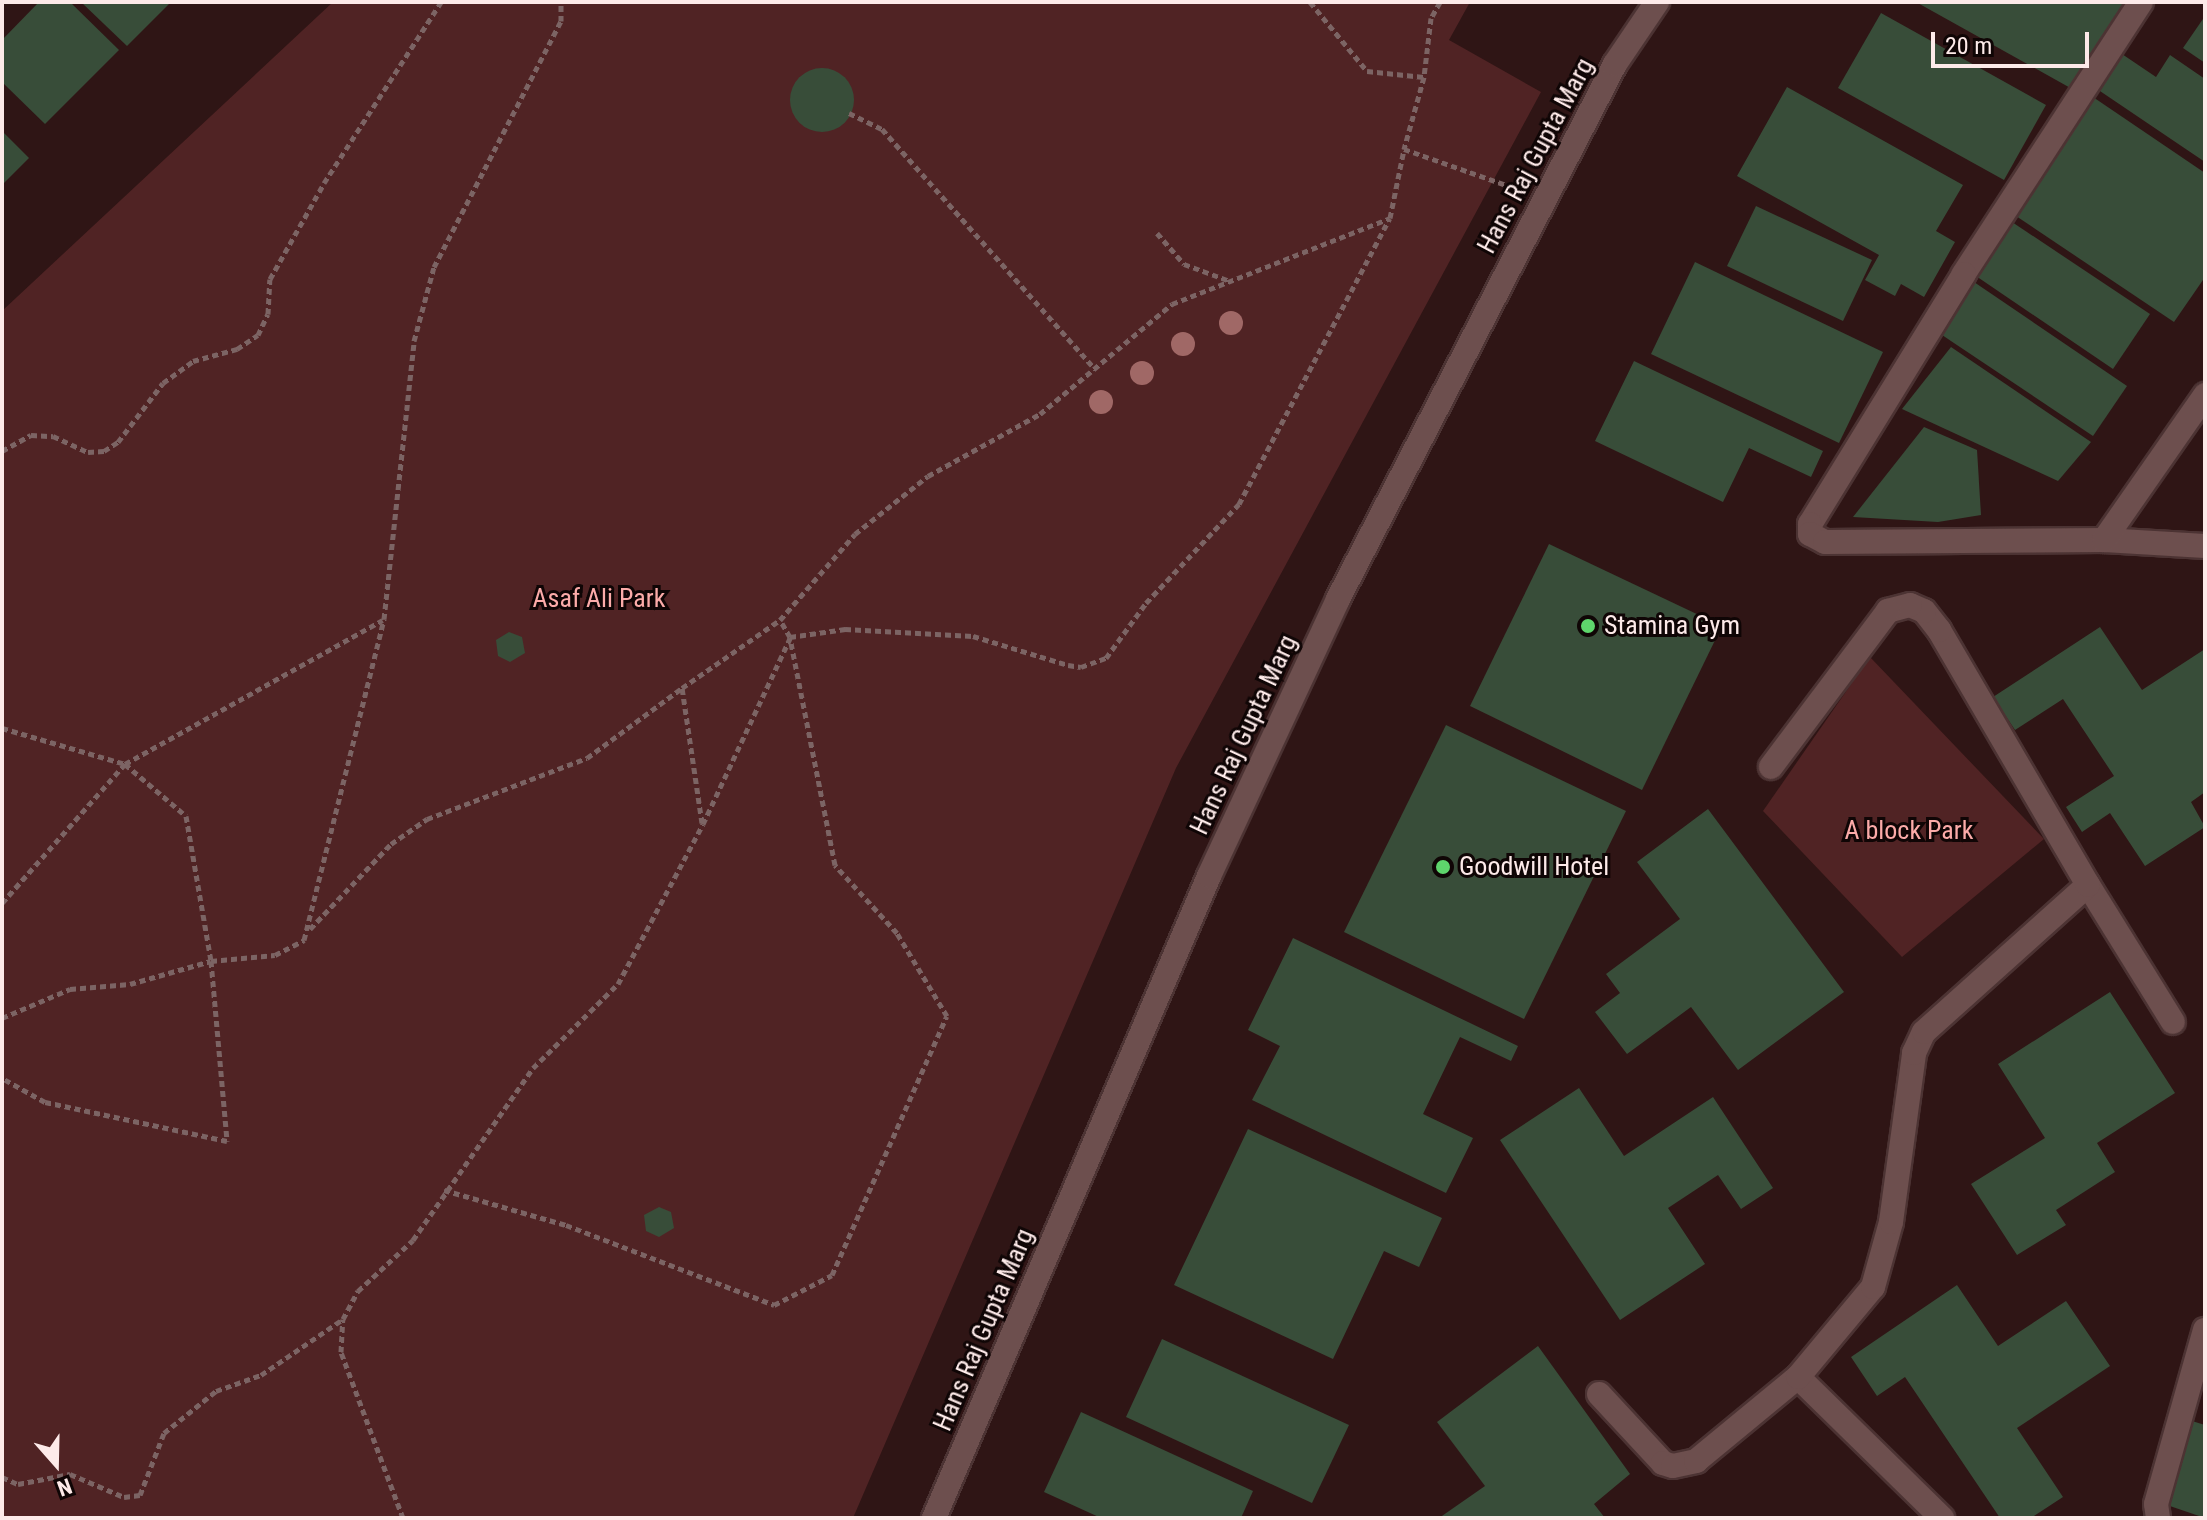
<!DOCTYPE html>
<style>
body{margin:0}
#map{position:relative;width:2207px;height:1520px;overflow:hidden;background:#2f1515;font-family:"Roboto Condensed",sans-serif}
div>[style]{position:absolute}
.green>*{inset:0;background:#502324}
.building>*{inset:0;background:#384d39}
.round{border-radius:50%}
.path>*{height:5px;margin-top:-2.5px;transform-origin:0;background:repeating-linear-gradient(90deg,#7c6464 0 6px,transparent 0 10px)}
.roads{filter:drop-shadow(2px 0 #4c3333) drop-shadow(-2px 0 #4c3333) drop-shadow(0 2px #4c3333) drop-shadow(0 -2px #4c3333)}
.minor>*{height:24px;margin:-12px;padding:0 12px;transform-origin:12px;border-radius:12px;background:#6d4f4e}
.trees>*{width:24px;height:24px;margin:-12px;border-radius:50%;background:#a06866}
.dots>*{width:22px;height:22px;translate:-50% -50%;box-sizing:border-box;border:4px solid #0f0505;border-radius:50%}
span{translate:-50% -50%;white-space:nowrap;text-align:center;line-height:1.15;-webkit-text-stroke:6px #0f0505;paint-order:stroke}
.street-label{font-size:26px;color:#fdeae9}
.park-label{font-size:26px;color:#fcaba9}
.poi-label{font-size:26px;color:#fdeae9}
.left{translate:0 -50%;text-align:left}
.frame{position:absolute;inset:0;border:4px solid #fdeae9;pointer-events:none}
.north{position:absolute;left:16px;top:1424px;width:80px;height:80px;-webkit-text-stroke:6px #0f0505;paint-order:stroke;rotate:160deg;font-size:22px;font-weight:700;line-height:32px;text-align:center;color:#fdeae9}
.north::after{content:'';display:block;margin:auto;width:28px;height:36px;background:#fdeae9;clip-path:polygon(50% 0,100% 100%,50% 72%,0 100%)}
.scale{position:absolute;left:1931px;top:32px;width:158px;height:36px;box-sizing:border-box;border:4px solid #fdeae9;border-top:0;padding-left:10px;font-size:24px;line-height:28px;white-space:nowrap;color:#fdeae9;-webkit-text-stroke:6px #0f0505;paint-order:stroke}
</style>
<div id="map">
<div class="green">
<div style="clip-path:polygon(333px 2px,1470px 2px,1449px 40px,1541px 92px,1176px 768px,853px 1518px,2px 1518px,2px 311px)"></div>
<div style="clip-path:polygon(1870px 657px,2044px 839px,1902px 957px,1763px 811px)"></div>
</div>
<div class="building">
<div style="clip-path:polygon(39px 2px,70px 2px,119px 50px,45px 124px,2px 82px,2px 40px)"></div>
<div style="clip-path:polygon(81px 2px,171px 2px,127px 46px)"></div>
<div style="clip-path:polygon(1916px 2px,2124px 2px,2074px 90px)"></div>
<div style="clip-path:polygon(1881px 13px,2046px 105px,2004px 180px,1838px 88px)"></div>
<div style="clip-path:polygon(2205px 16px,2205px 63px,2183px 48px)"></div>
<div style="clip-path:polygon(2119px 52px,2156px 77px,2170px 55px,2205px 79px,2205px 162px,2094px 87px)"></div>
<div class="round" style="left:790px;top:68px;width:64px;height:64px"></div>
<div style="clip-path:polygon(1787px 87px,1963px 185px,1936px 231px,1955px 242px,1924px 297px,1901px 284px,1895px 296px,1865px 280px,1879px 255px,1737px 176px)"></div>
<div style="clip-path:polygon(2090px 95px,2205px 173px,2205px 277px,2174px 322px,2010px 212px)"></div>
<div style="clip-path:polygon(2px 131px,29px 158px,2px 185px)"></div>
<div style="clip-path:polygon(1756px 206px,1872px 260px,1843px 321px,1727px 266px)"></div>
<div style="clip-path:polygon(2009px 220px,2150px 314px,2113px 369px,1973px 274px)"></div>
<div style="clip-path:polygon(1695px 262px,1883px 352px,1839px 443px,1651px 354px)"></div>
<div style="clip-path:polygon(1974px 282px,2127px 386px,2093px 436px,1939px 333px)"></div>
<div style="clip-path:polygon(1951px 347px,2091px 442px,2058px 481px,1902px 409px)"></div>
<div style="clip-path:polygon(1634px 361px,1823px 451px,1811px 477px,1749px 448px,1723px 502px,1595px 441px)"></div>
<div style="clip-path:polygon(1924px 427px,1977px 450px,1981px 515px,1938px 522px,1853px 517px)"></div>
<div style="clip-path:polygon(1549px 544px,1722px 626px,1642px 790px,1470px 706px)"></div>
<div style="clip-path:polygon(2100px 627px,2142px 690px,2205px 649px,2205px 792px,2191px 802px,2205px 827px,2145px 866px,2110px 813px,2082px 832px,2066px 807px,2114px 776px,2063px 699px,2015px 730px,1993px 697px)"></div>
<div style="clip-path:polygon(509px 632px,522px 637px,525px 653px,510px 662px,498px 656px,496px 640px)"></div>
<div style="clip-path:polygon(1446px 725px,1626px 811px,1524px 1019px,1344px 932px)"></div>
<div style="clip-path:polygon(1708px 809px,1844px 992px,1738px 1070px,1691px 1007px,1627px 1054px,1595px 1012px,1620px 993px,1606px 974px,1680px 919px,1637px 862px)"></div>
<div style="clip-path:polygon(1293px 938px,1518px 1046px,1511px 1061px,1460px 1037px,1423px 1114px,1473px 1138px,1446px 1193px,1252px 1100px,1280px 1046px,1248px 1030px)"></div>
<div style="clip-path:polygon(2110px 992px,2175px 1093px,2097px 1143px,2115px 1172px,2056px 1210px,2066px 1225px,2017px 1255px,1971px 1184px,2045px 1138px,1998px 1064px)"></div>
<div style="clip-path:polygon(1579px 1088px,1624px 1156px,1713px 1097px,1773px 1188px,1741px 1209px,1718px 1175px,1668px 1208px,1705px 1264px,1620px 1320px,1500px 1140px)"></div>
<div style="clip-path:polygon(1248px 1129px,1442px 1218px,1419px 1267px,1384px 1251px,1333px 1359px,1174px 1285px)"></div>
<div style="clip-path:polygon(659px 1207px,671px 1212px,674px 1228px,659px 1237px,646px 1231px,644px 1215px)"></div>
<div style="clip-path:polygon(1957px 1285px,1998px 1346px,2066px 1301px,2110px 1366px,2017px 1428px,2063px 1497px,2031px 1518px,2000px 1518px,1905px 1377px,1877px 1396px,1851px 1357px)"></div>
<div style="clip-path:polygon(1162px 1339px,1349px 1425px,1312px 1503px,1126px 1417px)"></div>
<div style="clip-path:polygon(1538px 1346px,1630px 1474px,1594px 1504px,1605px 1518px,1439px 1518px,1485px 1486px,1437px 1422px)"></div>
<div style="clip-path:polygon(1081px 1412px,1253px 1491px,1241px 1518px,1101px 1518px,1044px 1492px)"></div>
<div style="clip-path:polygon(2192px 1421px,2205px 1425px,2205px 1518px,2164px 1504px)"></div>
</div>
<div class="path">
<div style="left:1310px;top:2px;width:89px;rotate:50.4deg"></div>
<div style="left:1367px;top:71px;width:57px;rotate:6deg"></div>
<div style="left:1440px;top:2px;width:18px;rotate:119deg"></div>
<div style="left:1431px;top:18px;width:59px;rotate:96.8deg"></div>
<div style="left:1424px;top:77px;width:75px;rotate:105.5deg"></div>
<div style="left:1404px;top:149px;width:111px;rotate:19.4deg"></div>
<div style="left:849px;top:113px;width:37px;rotate:26deg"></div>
<div style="left:882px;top:129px;width:321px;rotate:48.4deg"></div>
<div style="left:1157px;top:233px;width:41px;rotate:48.9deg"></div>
<div style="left:1184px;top:264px;width:49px;rotate:20.3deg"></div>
<div style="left:2px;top:451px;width:33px;rotate:-29deg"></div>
<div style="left:31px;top:435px;width:22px;rotate:3deg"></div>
<div style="left:53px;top:436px;width:38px;rotate:25deg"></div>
<div style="left:88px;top:452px;width:16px;rotate:-4deg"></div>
<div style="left:104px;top:451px;width:17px;rotate:-33deg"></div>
<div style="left:118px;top:442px;width:74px;rotate:-52.7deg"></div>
<div style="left:163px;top:383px;width:37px;rotate:-36deg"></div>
<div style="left:193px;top:361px;width:46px;rotate:-15.3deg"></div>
<div style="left:237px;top:349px;width:25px;rotate:-34deg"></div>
<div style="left:258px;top:335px;width:23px;rotate:-65deg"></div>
<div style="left:268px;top:314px;width:35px;rotate:-87deg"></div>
<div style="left:270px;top:279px;width:110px;rotate:-60.6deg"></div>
<div style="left:324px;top:183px;width:216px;rotate:-57.1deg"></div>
<div style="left:790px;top:637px;width:56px;rotate:-8.3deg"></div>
<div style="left:845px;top:629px;width:128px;rotate:3.1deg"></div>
<div style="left:973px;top:636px;width:99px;rotate:17deg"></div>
<div style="left:1068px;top:665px;width:13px;rotate:9deg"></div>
<div style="left:1081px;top:667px;width:27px;rotate:-20deg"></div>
<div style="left:1106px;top:658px;width:68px;rotate:-54deg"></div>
<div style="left:1146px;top:603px;width:136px;rotate:-46.8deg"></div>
<div style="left:1239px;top:504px;width:323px;rotate:-62.2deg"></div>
<div style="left:1390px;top:218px;width:70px;rotate:-78.5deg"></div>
<div style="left:2px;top:728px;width:128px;rotate:16.3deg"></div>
<div style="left:125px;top:764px;width:295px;rotate:-29.2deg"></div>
<div style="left:702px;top:823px;width:136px;rotate:-98.4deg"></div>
<div style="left:682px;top:688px;width:119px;rotate:-34.8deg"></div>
<div style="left:2px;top:903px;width:186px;rotate:-48.5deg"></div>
<div style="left:125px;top:764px;width:80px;rotate:40.4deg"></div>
<div style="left:186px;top:816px;width:147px;rotate:80.2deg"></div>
<div style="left:211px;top:961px;width:181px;rotate:84.9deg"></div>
<div style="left:227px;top:1141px;width:186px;rotate:-167.9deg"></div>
<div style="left:45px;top:1102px;width:49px;rotate:-150.8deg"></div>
<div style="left:310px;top:929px;width:117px;rotate:-46.4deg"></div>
<div style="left:391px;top:844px;width:44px;rotate:-34.8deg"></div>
<div style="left:427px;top:819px;width:171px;rotate:-20.9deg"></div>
<div style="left:587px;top:758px;width:118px;rotate:-36.4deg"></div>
<div style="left:2px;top:1018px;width:74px;rotate:-23.1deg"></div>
<div style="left:70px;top:989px;width:60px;rotate:-4.8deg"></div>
<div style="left:130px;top:984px;width:84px;rotate:-15.9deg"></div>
<div style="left:211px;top:961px;width:64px;rotate:-5.4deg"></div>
<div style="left:275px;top:955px;width:33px;rotate:-27deg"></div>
<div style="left:304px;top:940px;width:331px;rotate:-76deg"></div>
<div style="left:384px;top:619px;width:280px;rotate:-83.8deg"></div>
<div style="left:414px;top:341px;width:77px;rotate:-74.9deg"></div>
<div style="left:434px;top:267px;width:277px;rotate:-62.7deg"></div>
<div style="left:561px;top:21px;width:19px;rotate:-90deg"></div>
<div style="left:444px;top:1190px;width:127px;rotate:16deg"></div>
<div style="left:566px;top:1225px;width:223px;rotate:21deg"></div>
<div style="left:774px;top:1305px;width:65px;rotate:-27.3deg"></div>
<div style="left:832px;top:1275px;width:283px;rotate:-66.1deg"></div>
<div style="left:947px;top:1016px;width:97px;rotate:-121.1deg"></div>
<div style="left:897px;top:933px;width:92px;rotate:-132.4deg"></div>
<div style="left:835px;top:865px;width:232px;rotate:-101.2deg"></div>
<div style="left:790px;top:637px;width:20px;rotate:-120deg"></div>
<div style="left:780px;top:620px;width:114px;rotate:-48.9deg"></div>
<div style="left:855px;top:534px;width:93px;rotate:-38.5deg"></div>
<div style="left:928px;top:476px;width:128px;rotate:-29deg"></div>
<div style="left:1040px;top:414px;width:172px;rotate:-39.8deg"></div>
<div style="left:1172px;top:304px;width:234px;rotate:-21.5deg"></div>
<div style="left:2px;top:1477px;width:17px;rotate:24deg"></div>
<div style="left:18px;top:1484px;width:53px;rotate:-10.9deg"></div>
<div style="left:70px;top:1474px;width:59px;rotate:23.1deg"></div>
<div style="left:124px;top:1497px;width:16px;rotate:-7deg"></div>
<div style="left:140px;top:1495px;width:66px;rotate:-68.8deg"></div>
<div style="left:164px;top:1433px;width:67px;rotate:-38.9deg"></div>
<div style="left:216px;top:1391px;width:48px;rotate:-19.6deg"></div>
<div style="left:261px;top:1375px;width:99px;rotate:-34.3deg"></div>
<div style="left:403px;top:1518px;width:177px;rotate:-110.5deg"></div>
<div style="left:341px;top:1352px;width:33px;rotate:-87deg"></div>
<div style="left:343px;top:1319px;width:32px;rotate:-62deg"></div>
<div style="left:358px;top:1291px;width:75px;rotate:-42.8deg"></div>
<div style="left:413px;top:1240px;width:210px;rotate:-55.1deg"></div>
<div style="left:533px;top:1068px;width:120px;rotate:-44.7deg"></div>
<div style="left:618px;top:984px;width:181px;rotate:-62deg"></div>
<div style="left:703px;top:824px;width:205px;rotate:-64.9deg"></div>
</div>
<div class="roads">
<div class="minor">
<div style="left:2141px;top:2px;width:325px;rotate:123.1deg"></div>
<div style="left:1964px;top:274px;width:294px;rotate:121.6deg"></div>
<div style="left:1810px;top:524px;width:10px;rotate:90deg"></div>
<div style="left:1810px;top:534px;width:17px;rotate:28deg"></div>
<div style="left:1825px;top:542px;width:279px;rotate:-0.4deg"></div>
<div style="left:2104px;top:540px;width:101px;rotate:3.4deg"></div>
<div style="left:2104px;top:540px;width:177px;rotate:-55.1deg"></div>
<div style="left:2088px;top:885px;width:161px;rotate:58.2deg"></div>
<div style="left:1798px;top:1377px;width:202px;rotate:44.4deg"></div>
<div style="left:1599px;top:1394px;width:94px;rotate:47.2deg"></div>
<div style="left:1663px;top:1463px;width:10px;rotate:17deg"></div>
<div style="left:1673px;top:1466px;width:24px;rotate:-12deg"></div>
<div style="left:1696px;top:1461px;width:132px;rotate:-39.5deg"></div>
<div style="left:1798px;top:1377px;width:117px;rotate:-50.2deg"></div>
<div style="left:1873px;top:1287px;width:67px;rotate:-74.5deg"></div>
<div style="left:1891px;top:1222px;width:171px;rotate:-82.2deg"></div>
<div style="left:1914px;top:1053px;width:23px;rotate:-65deg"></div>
<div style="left:1924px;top:1032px;width:220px;rotate:-41.9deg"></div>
<div style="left:2088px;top:885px;width:295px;rotate:-120.3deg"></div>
<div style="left:1939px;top:630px;width:24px;rotate:-128deg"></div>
<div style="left:1924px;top:611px;width:15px;rotate:-157deg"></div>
<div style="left:1910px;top:605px;width:23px;rotate:165deg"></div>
<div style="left:1888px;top:611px;width:195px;rotate:126.9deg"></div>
<div style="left:934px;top:1518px;width:698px;rotate:-66.81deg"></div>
<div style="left:1209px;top:876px;width:306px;rotate:-65deg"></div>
<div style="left:1338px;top:599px;width:602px;rotate:-62.63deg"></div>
<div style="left:1615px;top:64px;width:75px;rotate:-55.9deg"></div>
<div style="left:2158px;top:1518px;width:14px;rotate:-98deg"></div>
<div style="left:2156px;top:1504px;width:181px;rotate:-74.3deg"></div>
</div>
</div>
<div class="trees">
<div style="left:1231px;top:323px"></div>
<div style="left:1183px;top:344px"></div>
<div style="left:1142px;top:373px"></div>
<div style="left:1101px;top:402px"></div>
</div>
<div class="dots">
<div style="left:1588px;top:626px;background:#5ed56c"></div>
<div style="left:1443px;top:867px;background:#5ed56c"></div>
</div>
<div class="street-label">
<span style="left:1536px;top:156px;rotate:-62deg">Hans Raj Gupta Marg</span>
<span style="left:1244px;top:735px;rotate:-65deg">Hans Raj Gupta Marg</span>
<span style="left:984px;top:1330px;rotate:-67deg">Hans Raj Gupta Marg</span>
</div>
<div class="park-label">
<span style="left:599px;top:599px">Asaf Ali Park</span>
<span style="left:1909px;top:831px">A block Park</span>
</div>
<div class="poi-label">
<span class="left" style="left:1604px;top:626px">Stamina Gym</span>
<span class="left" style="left:1459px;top:867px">Goodwill Hotel</span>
</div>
<div class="frame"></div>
<div class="north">N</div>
<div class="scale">20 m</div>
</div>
